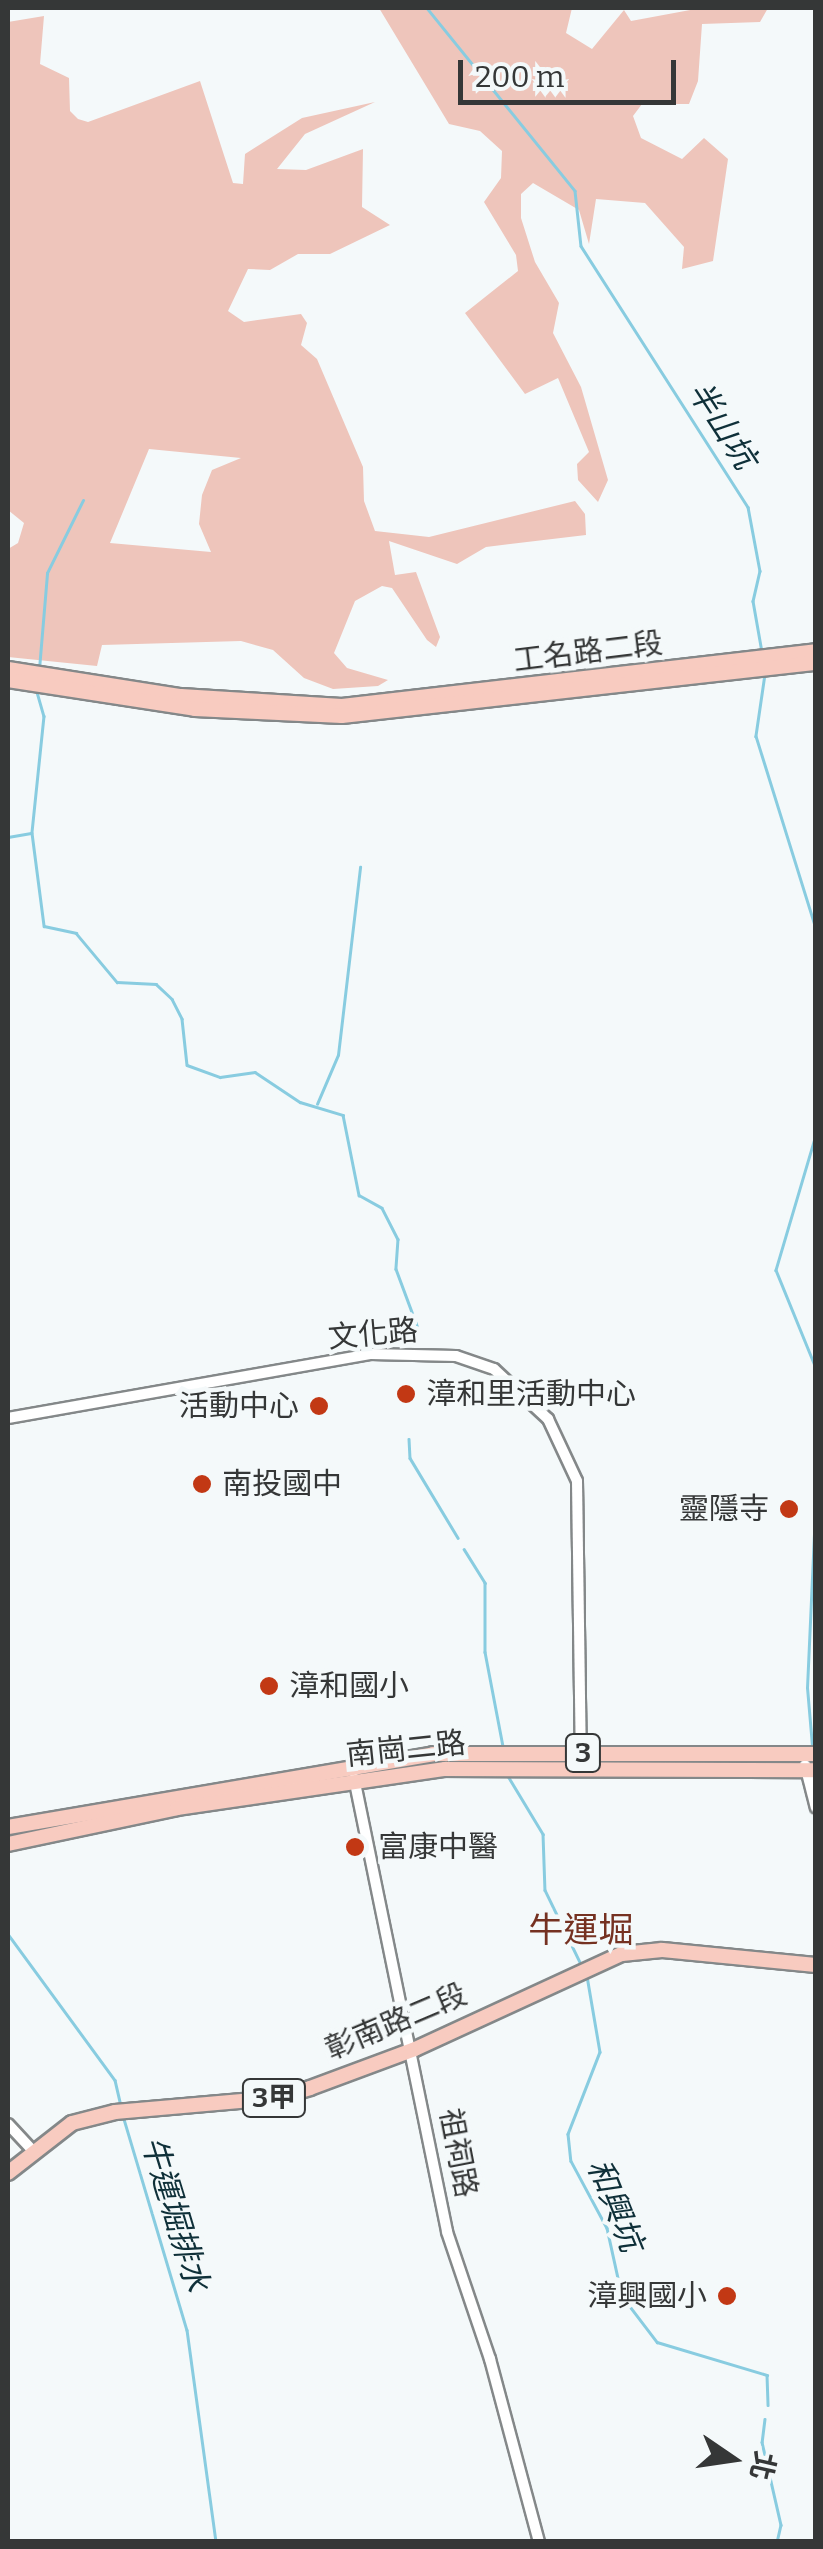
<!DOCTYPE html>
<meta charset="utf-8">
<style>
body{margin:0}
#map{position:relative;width:823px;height:2549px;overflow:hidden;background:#f4f9fa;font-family:Bitter,"Noto Sans TC",serif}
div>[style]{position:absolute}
.green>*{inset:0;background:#eec5bb}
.stream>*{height:2.5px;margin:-1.25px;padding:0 1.25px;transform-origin:1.25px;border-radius:1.25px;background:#88cce0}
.roads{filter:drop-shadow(2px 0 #848889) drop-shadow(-2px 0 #848889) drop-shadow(0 2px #848889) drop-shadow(0 -2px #848889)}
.minor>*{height:10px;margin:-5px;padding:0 5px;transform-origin:5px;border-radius:5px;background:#fff}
.major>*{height:14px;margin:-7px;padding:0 7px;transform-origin:7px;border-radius:7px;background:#f8cbc0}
.dots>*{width:28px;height:28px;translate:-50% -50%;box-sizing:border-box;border:5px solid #f4f9fa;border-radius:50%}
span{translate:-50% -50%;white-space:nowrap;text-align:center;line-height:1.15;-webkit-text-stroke:9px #f4f9fa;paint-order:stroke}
.shield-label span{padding:2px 8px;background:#f4f9fa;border:2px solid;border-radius:8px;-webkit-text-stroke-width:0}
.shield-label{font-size:28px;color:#353737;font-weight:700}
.street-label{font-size:30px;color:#353737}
.poi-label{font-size:30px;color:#353737}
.left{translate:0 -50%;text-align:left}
.right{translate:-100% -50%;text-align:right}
.water-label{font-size:32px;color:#0f3039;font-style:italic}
.quarter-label{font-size:35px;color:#753121}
.frame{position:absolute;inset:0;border:10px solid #353737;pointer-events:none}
.north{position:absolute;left:683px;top:2409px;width:100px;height:100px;-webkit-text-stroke:8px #f4f9fa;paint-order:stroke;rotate:103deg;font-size:28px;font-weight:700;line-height:40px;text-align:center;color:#353737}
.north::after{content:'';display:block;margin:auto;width:35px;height:45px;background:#353737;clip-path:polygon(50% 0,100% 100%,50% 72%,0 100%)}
.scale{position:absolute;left:458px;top:60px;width:218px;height:45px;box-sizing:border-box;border:5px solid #353737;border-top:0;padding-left:12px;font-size:30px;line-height:35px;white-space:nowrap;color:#353737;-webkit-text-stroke:8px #f4f9fa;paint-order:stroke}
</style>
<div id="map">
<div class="green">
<div style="clip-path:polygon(379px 8px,572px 8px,566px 33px,592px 49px,624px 10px,631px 21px,701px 8px,768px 8px,760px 22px,702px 24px,698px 81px,689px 104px,642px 104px,633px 116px,641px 138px,682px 159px,704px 138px,728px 159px,713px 261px,682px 269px,684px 247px,645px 203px,596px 199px,589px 244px,579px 210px,533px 183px,521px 194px,521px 218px,535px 262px,559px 303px,553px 333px,581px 387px,608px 480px,598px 502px,578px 480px,577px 464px,589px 452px,558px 378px,525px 394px,465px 313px,518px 271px,516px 255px,484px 202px,501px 178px,502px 151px,480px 131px,449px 124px)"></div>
<div style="clip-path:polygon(evenodd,44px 16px,40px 64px,69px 78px,70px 111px,78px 119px,88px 122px,200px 81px,233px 183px,243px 184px,245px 154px,302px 118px,375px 102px,305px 134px,277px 169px,306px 170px,363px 149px,362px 207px,390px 225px,330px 254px,298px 254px,270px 270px,248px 269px,228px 311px,244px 322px,301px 314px,307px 323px,301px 345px,317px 359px,363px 467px,364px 501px,375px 531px,429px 537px,575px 501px,585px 514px,586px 535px,486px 547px,457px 564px,389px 541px,395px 575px,416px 572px,440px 637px,436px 647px,427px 640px,392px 588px,382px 586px,355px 601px,334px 653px,347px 668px,388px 680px,378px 686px,333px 689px,304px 678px,273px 650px,241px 641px,102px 645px,97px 666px,8px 657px,8px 549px,18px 543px,24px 523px,8px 510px,8px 22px,44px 16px,149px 449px,241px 458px,212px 470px,202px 495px,199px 524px,211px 552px,110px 543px,149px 449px)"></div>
</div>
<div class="stream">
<div style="left:427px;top:8px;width:235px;rotate:51deg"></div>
<div style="left:575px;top:191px;width:55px;rotate:83.8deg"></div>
<div style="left:581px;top:246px;width:310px;rotate:57.4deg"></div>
<div style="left:748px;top:507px;width:65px;rotate:79.4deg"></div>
<div style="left:760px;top:571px;width:31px;rotate:103deg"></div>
<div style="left:753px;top:601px;width:52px;rotate:80deg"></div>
<div style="left:39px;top:669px;width:96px;rotate:-85.2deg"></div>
<div style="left:47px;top:573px;width:81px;rotate:-63.7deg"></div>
<div style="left:765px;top:674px;width:63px;rotate:98.3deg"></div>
<div style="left:756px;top:736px;width:202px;rotate:72.7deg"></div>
<div style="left:37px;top:692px;width:25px;rotate:74deg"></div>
<div style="left:44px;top:716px;width:118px;rotate:95.9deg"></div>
<div style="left:32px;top:833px;width:94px;rotate:82.6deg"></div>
<div style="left:44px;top:926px;width:33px;rotate:12deg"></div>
<div style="left:76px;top:933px;width:64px;rotate:50.1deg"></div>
<div style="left:117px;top:982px;width:39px;rotate:3deg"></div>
<div style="left:156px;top:984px;width:22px;rotate:43deg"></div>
<div style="left:172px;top:999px;width:22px;rotate:63deg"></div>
<div style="left:182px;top:1019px;width:46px;rotate:83.8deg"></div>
<div style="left:187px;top:1065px;width:35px;rotate:20deg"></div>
<div style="left:220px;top:1077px;width:35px;rotate:-8deg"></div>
<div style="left:255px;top:1072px;width:54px;rotate:33.7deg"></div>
<div style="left:300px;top:1102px;width:45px;rotate:16.8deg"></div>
<div style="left:343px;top:1115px;width:82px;rotate:78.7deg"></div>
<div style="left:359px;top:1195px;width:26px;rotate:29deg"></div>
<div style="left:382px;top:1208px;width:35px;rotate:63deg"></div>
<div style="left:398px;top:1239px;width:30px;rotate:94deg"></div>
<div style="left:396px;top:1269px;width:63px;rotate:69.6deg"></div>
<div style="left:8px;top:837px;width:23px;rotate:-10deg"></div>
<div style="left:317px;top:1104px;width:53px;rotate:-66.8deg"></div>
<div style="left:338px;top:1055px;width:189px;rotate:-83.3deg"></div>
<div style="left:816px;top:1135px;width:141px;rotate:106.5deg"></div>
<div style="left:776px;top:1270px;width:106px;rotate:67.8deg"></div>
<div style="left:409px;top:1439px;width:19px;rotate:87deg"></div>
<div style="left:410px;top:1458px;width:93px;rotate:59deg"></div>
<div style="left:464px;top:1549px;width:40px;rotate:58deg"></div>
<div style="left:485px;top:1583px;width:69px;rotate:90deg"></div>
<div style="left:485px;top:1652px;width:96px;rotate:79.2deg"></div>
<div style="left:812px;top:1746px;width:58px;rotate:-94.9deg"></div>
<div style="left:807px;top:1688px;width:195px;rotate:-87.4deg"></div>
<div style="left:508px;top:1776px;width:68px;rotate:58.9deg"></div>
<div style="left:543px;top:1834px;width:56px;rotate:88deg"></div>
<div style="left:545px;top:1890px;width:82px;rotate:64.1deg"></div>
<div style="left:8px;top:1934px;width:181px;rotate:53.8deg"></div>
<div style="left:115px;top:2080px;width:27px;rotate:77deg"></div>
<div style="left:587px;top:1976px;width:77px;rotate:80.3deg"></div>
<div style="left:600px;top:2052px;width:88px;rotate:111.3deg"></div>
<div style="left:568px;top:2134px;width:27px;rotate:84deg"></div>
<div style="left:571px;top:2161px;width:76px;rotate:61.8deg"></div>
<div style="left:607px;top:2228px;width:70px;rotate:77.6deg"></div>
<div style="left:622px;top:2296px;width:58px;rotate:52.7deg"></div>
<div style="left:657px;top:2342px;width:115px;rotate:16.7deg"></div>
<div style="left:767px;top:2375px;width:30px;rotate:88deg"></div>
<div style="left:124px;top:2119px;width:220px;rotate:73.4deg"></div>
<div style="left:187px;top:2330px;width:214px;rotate:82.2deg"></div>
<div style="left:765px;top:2419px;width:23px;rotate:97deg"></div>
<div style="left:762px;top:2442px;width:85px;rotate:77.1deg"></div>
<div style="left:781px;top:2525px;width:17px;rotate:103deg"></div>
</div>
<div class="roads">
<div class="minor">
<div style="left:8px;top:1418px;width:369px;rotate:-10deg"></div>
<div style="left:371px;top:1354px;width:85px;rotate:1.3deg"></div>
<div style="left:456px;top:1356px;width:40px;rotate:18.9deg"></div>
<div style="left:494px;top:1369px;width:74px;rotate:42.8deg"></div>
<div style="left:548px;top:1419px;width:68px;rotate:64.9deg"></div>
<div style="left:577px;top:1481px;width:276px;rotate:89.2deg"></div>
<div style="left:805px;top:1765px;width:44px;rotate:75.7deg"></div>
<div style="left:354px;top:1778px;width:463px;rotate:78.4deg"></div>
<div style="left:447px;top:2232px;width:134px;rotate:71.3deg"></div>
<div style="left:490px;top:2359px;width:189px;rotate:75deg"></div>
<div style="left:8px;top:2124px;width:35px;rotate:47deg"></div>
</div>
<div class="major">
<div style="left:8px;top:669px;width:175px;rotate:8.9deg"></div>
<div style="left:181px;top:696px;width:161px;rotate:3.6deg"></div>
<div style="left:342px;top:706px;width:477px;rotate:-6.6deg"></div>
<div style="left:8px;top:680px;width:189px;rotate:8.8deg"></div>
<div style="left:195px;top:709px;width:147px;rotate:2.7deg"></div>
<div style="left:342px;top:716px;width:477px;rotate:-6.4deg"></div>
<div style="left:8px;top:1827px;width:431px;rotate:-9.7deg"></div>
<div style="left:433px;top:1754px;width:383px"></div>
<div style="left:8px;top:1844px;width:173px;rotate:-12deg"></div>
<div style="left:177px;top:1808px;width:271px;rotate:-8.3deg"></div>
<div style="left:445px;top:1769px;width:371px;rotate:0.2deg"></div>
<div style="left:8px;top:2173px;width:81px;rotate:-38deg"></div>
<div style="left:72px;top:2123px;width:44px;rotate:-14.3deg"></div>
<div style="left:115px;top:2112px;width:162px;rotate:-5deg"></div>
<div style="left:276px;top:2098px;width:35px;rotate:-16deg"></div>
<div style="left:310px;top:2088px;width:112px;rotate:-20.4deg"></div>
<div style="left:415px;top:2049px;width:228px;rotate:-24.7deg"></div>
<div style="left:622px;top:1954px;width:40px;rotate:-5.7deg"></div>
<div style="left:662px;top:1950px;width:155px;rotate:5.6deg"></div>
</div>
</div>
<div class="dots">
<div style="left:406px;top:1394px;background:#c23814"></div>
<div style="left:319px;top:1406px;background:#c23814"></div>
<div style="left:202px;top:1484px;background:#c23814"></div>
<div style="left:789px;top:1509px;background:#c23814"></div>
<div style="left:269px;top:1686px;background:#c23814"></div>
<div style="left:355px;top:1847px;background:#c23814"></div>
<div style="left:727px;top:2296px;background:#c23814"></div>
</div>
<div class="shield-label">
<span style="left:583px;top:1753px">3</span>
<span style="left:274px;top:2098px">3甲</span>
</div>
<div class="street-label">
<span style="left:588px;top:652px;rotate:-7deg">工名路二段</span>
<span style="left:373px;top:1334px;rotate:-5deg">文化路</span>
<span style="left:406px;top:1749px;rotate:-6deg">南崗二路</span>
<span style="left:396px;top:2022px;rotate:-23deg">彰南路二段</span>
<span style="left:458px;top:2153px;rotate:79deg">祖祠路</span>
</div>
<div class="poi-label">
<span class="left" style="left:426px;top:1394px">漳和里活動中心</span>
<span class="right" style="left:299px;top:1406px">活動中心</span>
<span class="left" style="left:222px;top:1484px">南投國中</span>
<span class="right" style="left:769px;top:1509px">靈隱寺</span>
<span class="left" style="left:289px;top:1686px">漳和國小</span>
<span class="left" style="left:378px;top:1847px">富康中醫</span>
<span class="right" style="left:707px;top:2296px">漳興國小</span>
</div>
<div class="water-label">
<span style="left:722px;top:425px;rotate:57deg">半山坑</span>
<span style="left:615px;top:2205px;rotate:68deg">和興坑</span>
<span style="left:175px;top:2214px;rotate:73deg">牛運堀排水</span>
</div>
<div class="quarter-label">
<span style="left:581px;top:1930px">牛運堀</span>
</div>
<div class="frame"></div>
<div class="north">北</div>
<div class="scale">200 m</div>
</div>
